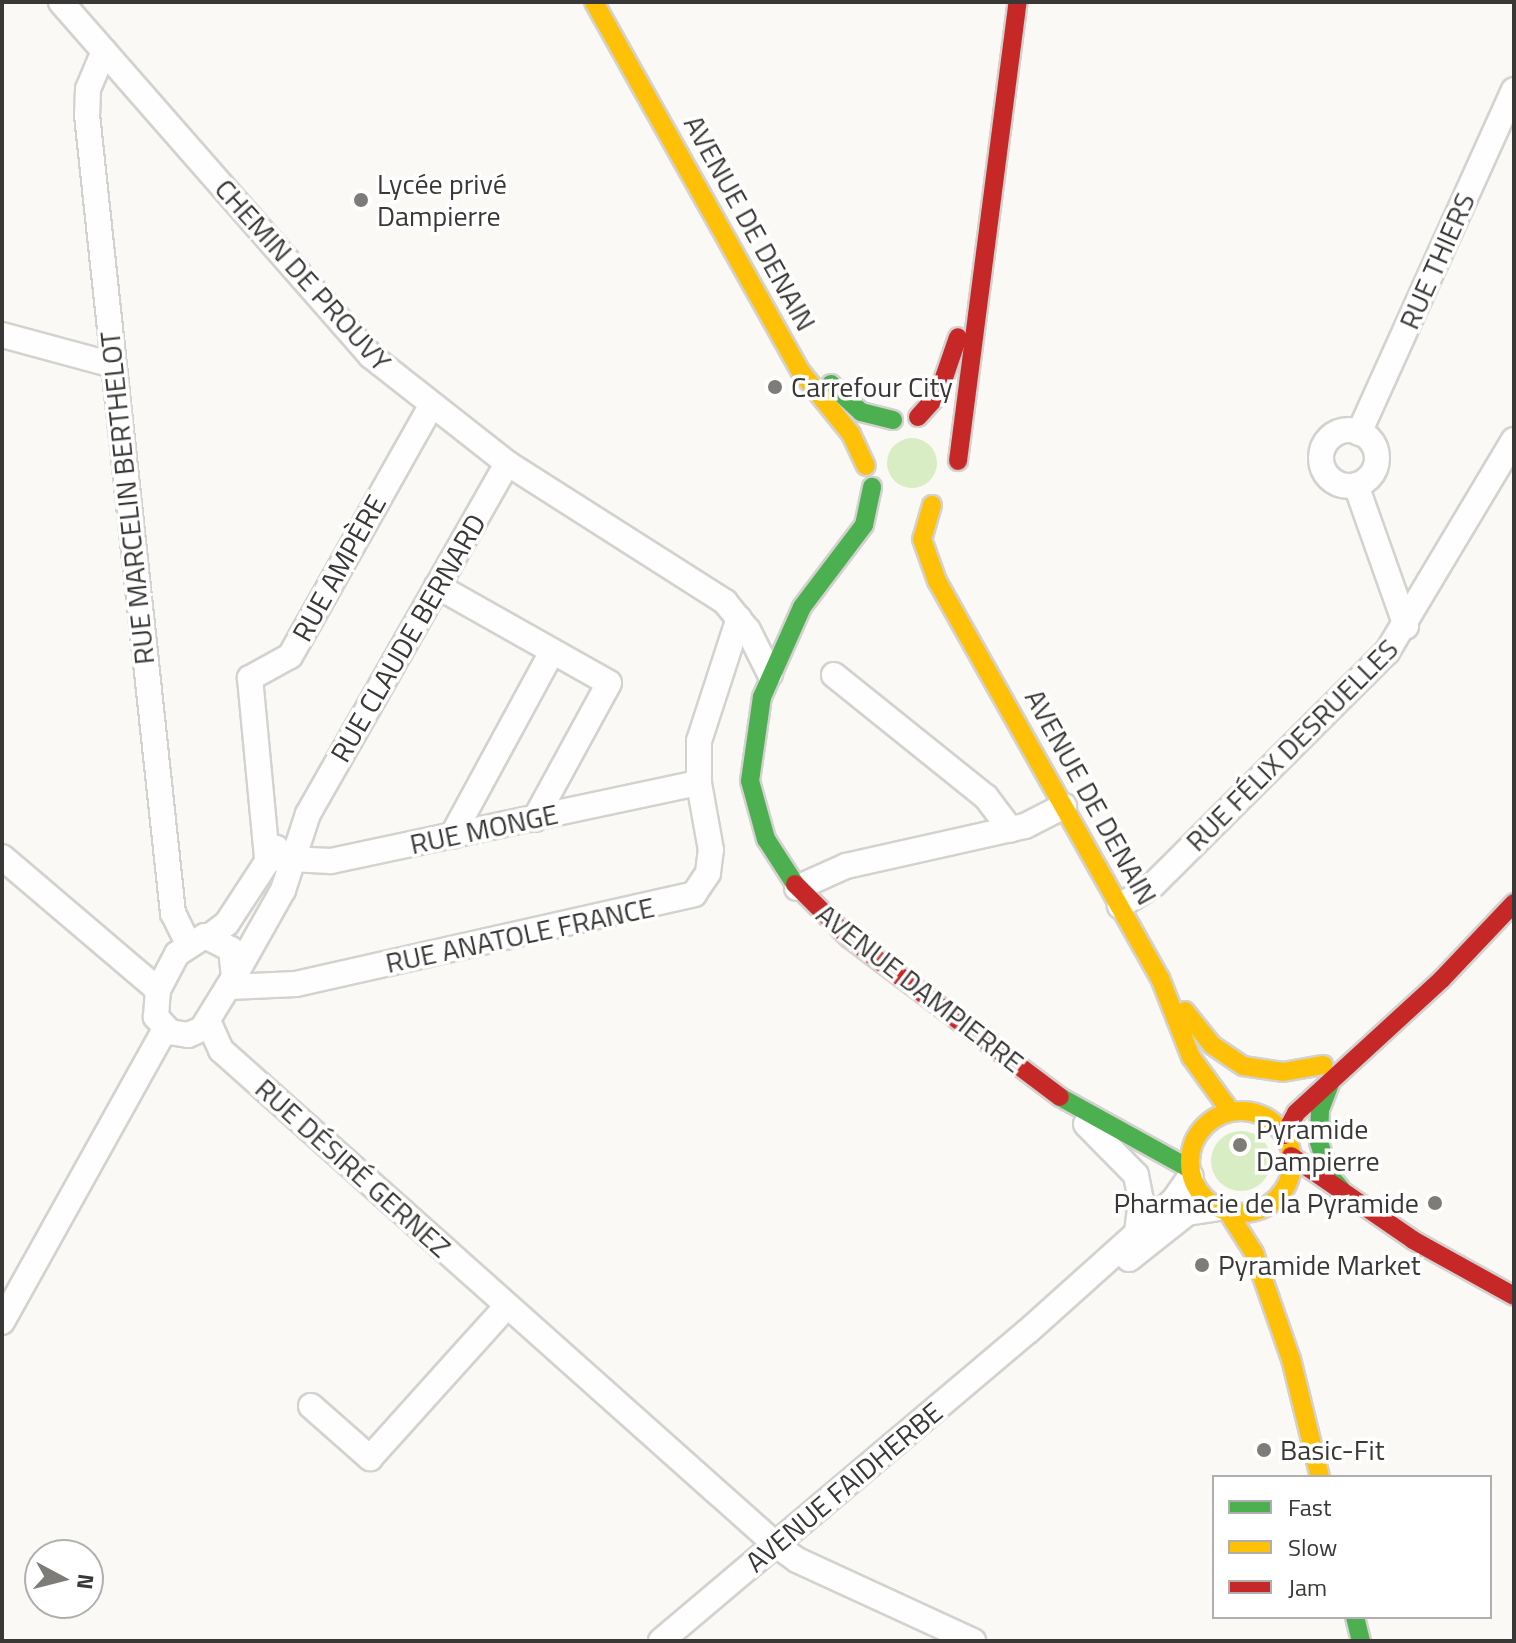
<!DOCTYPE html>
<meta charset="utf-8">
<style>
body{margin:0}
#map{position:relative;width:1516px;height:1643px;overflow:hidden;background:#fbf9f5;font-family:"Titillium Web",sans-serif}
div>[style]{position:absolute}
.green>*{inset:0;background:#d9edc5}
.round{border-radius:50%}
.roads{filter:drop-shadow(2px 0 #d3d2cf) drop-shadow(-2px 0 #d3d2cf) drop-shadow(0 2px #d3d2cf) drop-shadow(0 -2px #d3d2cf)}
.street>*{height:24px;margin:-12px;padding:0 12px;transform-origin:12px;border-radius:12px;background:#fefefe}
.street>.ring{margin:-12px;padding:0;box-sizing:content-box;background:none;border:24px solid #fefefe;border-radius:50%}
.fast>*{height:18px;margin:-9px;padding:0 9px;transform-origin:9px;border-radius:9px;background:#4caf50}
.slow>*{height:18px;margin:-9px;padding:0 9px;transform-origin:9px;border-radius:9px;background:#ffc107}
.slow>.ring{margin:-9px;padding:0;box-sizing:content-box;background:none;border:18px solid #ffc107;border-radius:50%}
.jam>*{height:18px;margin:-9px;padding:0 9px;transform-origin:9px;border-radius:9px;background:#c62828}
.dots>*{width:22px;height:22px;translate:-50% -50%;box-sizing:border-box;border:4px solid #fff;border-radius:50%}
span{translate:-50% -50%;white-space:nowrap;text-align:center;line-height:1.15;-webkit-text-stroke:7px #fff;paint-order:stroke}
.poi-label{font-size:28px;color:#393836}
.left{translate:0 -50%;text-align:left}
.right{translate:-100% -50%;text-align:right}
.street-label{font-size:28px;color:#393836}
.frame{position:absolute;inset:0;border:4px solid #393836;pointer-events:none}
.legend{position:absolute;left:1212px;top:1475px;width:280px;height:144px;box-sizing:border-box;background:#fff;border:2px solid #b0afaf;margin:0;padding:10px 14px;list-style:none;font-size:24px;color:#393836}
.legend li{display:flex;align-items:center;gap:16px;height:40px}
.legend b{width:40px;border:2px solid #b0afaf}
.north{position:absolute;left:24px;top:1539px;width:80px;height:80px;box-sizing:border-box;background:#fff;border:2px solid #b0afaf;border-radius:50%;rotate:97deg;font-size:22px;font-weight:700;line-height:32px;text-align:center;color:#393836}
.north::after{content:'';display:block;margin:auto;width:28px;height:36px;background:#7d7c79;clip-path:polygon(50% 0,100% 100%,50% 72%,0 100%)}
</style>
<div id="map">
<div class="green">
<div class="round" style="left:887px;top:438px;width:50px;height:50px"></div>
<div class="round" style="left:1211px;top:1131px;width:60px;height:60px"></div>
</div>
<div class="roads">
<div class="street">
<div style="left:61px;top:2px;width:471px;rotate:48.8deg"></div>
<div style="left:371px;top:356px;width:173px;rotate:38.2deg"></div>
<div style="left:507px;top:463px;width:259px;rotate:32.5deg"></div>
<div style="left:725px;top:602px;width:36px;rotate:51deg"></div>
<div style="left:748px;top:630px;width:49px;rotate:63.4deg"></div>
<div style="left:104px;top:51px;width:41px;rotate:112.8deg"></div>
<div style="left:88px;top:89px;width:26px;rotate:92deg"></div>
<div style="left:87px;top:115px;width:803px;rotate:83.85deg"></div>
<div style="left:173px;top:913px;width:34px;rotate:64deg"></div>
<div style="left:2px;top:335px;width:115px;rotate:15.1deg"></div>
<div style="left:431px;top:406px;width:287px;rotate:119.4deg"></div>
<div style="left:290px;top:656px;width:46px;rotate:151.2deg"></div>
<div style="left:250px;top:678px;width:181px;rotate:84.6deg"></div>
<div style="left:267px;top:858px;width:64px;rotate:2.7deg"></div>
<div style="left:331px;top:861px;width:376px;rotate:-12deg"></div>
<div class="ring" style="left:1321px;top:430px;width:32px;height:32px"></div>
<div style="left:1359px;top:433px;width:376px;rotate:-65.7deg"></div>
<div style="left:1356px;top:485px;width:150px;rotate:70.5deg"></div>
<div style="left:437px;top:586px;width:197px;rotate:29.4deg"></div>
<div style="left:609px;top:683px;width:155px;rotate:118.6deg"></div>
<div style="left:834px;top:675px;width:195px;rotate:38.8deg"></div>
<div style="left:986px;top:797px;width:41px;rotate:52.9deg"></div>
<div style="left:452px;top:836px;width:209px;rotate:-61.5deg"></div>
<div style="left:2px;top:857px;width:205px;rotate:40.4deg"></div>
<div style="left:797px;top:888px;width:54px;rotate:-24.2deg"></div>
<div style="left:846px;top:866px;width:183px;rotate:-12.6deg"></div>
<div style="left:1025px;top:826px;width:44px;rotate:-27.1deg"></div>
<div style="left:1120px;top:906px;width:40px;rotate:-32.9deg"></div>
<div style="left:1154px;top:884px;width:329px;rotate:-44.9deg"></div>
<div style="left:1387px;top:652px;width:247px;rotate:-59.1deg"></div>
<div style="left:205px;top:936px;width:29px;rotate:27deg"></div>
<div style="left:231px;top:949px;width:28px;rotate:84deg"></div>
<div style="left:234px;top:977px;width:61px;rotate:121.6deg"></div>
<div style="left:202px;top:1029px;width:15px;rotate:157deg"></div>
<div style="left:188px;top:1035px;width:18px;rotate:-171deg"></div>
<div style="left:170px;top:1032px;width:21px;rotate:-133deg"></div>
<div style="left:156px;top:1017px;width:27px;rotate:-86deg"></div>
<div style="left:158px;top:990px;width:41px;rotate:-62.2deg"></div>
<div style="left:177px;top:954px;width:33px;rotate:-33deg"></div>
<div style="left:210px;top:936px;width:21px;rotate:-37deg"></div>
<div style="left:227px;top:923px;width:90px;rotate:-56.8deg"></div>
<div style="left:234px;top:977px;width:100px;rotate:-60.6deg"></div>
<div style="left:283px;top:890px;width:80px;rotate:-71.8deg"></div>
<div style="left:308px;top:814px;width:403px;rotate:-60.4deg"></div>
<div style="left:230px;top:987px;width:66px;rotate:-2.6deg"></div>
<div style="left:296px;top:984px;width:408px;rotate:-12.7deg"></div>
<div style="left:694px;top:894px;width:25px;rotate:-56deg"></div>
<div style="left:708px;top:873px;width:23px;rotate:-83deg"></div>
<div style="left:711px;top:850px;width:68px;rotate:-100.2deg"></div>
<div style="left:699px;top:783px;width:42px;rotate:-90deg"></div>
<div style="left:699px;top:741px;width:129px;rotate:-72deg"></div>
<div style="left:209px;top:1023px;width:30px;rotate:66deg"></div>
<div style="left:221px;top:1050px;width:742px;rotate:41.72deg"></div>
<div style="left:775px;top:1544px;width:27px;rotate:36deg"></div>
<div style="left:797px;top:1560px;width:194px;rotate:24.7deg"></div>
<div style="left:1086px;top:1124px;width:71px;rotate:45.6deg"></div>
<div style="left:1136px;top:1175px;width:25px;rotate:79deg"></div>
<div style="left:1141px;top:1200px;width:32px;rotate:97deg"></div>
<div style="left:1129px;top:1259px;width:74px;rotate:-38.4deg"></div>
<div style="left:1187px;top:1213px;width:30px;rotate:-9deg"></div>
<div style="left:2px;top:1322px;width:335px;rotate:-60.9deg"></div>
<div style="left:311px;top:1406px;width:79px;rotate:41.4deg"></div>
<div style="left:370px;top:1458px;width:205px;rotate:-48deg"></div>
<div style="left:661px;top:1641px;width:479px;rotate:-40.2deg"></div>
<div style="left:1027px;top:1332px;width:198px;rotate:-41.9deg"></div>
<div style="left:1174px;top:1200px;width:29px;rotate:-55deg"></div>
</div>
<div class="fast">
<div style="left:831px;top:384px;width:41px;rotate:43deg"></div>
<div style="left:861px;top:412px;width:33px;rotate:14deg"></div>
<div style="left:795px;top:884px;width:54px;rotate:-122.8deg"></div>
<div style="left:766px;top:839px;width:60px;rotate:-105.4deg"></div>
<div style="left:750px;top:781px;width:85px;rotate:-81.9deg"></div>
<div style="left:762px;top:697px;width:98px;rotate:-66deg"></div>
<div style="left:802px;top:607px;width:103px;rotate:-52.9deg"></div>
<div style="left:864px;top:525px;width:39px;rotate:-78deg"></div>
<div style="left:1331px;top:1081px;width:31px;rotate:111deg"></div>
<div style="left:1320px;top:1110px;width:32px;rotate:92deg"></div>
<div style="left:1319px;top:1142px;width:34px;rotate:73deg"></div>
<div style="left:1329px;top:1175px;width:18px;rotate:49deg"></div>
<div style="left:1060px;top:1097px;width:149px;rotate:29deg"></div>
<div style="left:1355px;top:1617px;width:25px;rotate:76deg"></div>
</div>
<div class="slow">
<div style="left:594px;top:2px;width:424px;rotate:60.8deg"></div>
<div style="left:801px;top:372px;width:80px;rotate:51.1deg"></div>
<div style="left:851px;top:434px;width:35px;rotate:65deg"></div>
<div style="left:932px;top:505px;width:35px;rotate:106deg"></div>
<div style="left:922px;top:539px;width:45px;rotate:70.3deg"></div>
<div style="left:937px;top:581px;width:455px;rotate:60.7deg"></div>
<div style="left:1160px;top:978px;width:85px;rotate:68.6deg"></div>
<div style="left:1191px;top:1057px;width:68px;rotate:54deg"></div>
<div style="left:1185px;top:1011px;width:43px;rotate:51.5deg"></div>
<div style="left:1212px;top:1045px;width:37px;rotate:34deg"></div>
<div style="left:1243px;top:1066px;width:40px;rotate:8.5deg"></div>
<div style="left:1283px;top:1072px;width:41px;rotate:-9.9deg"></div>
<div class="ring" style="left:1190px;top:1111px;width:84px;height:84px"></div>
<div style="left:1228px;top:1212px;width:49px;rotate:57.6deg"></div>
<div style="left:1254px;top:1253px;width:112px;rotate:70.8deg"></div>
<div style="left:1291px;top:1359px;width:122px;rotate:76.2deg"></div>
</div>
<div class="jam">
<div style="left:918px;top:417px;width:30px;rotate:-48deg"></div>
<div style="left:938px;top:395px;width:61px;rotate:-71deg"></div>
<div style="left:958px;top:461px;width:463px;rotate:-82.6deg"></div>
<div style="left:795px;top:884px;width:76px;rotate:45deg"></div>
<div style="left:849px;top:938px;width:264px;rotate:37deg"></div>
<div style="left:1284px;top:1135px;width:25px;rotate:-61deg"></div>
<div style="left:1296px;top:1113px;width:198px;rotate:-42.5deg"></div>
<div style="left:1442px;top:979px;width:105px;rotate:-46.5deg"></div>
<div style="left:1291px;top:1156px;width:148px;rotate:34.5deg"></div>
<div style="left:1413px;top:1240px;width:115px;rotate:29deg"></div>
</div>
</div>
<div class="dots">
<div style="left:361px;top:200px;background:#7d7c79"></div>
<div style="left:775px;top:387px;background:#7d7c79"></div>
<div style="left:1240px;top:1145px;background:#7d7c79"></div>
<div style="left:1435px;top:1203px;background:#7d7c79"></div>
<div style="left:1202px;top:1265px;background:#7d7c79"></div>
<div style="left:1264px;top:1450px;background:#7d7c79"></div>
</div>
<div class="poi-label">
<span class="left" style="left:377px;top:200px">Lycée privé<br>Dampierre</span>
<span class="left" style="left:791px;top:387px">Carrefour City</span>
<span class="left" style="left:1256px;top:1145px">Pyramide<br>Dampierre</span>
<span class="right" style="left:1419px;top:1203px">Pharmacie de la Pyramide</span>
<span class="left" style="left:1218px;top:1265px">Pyramide Market</span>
<span class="left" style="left:1280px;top:1450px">Basic-Fit</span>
</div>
<div class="street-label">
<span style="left:750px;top:223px;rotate:61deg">AVENUE DE DENAIN</span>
<span style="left:1437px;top:261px;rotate:-66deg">RUE THIERS</span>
<span style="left:303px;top:275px;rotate:48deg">CHEMIN DE PROUVY</span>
<span style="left:127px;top:498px;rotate:-96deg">RUE MARCELIN BERTHELOT</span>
<span style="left:339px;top:568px;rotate:-61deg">RUE AMPÈRE</span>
<span style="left:408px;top:638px;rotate:-60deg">RUE CLAUDE BERNARD</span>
<span style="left:1292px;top:745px;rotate:-45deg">RUE FÉLIX DESRUELLES</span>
<span style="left:1091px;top:797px;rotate:61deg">AVENUE DE DENAIN</span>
<span style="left:484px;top:829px;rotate:-12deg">RUE MONGE</span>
<span style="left:520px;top:935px;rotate:-12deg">RUE ANATOLE FRANCE</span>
<span style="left:920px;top:988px;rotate:38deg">AVENUE DAMPIERRE</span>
<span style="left:353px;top:1168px;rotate:42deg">RUE DÉSIRÉ GERNEZ</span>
<span style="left:844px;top:1487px;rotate:-40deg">AVENUE FAIDHERBE</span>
</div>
<div class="frame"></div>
<ul class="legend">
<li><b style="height:10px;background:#4caf50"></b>Fast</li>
<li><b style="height:10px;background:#ffc107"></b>Slow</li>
<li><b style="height:10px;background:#c62828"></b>Jam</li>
</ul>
<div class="north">N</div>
</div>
